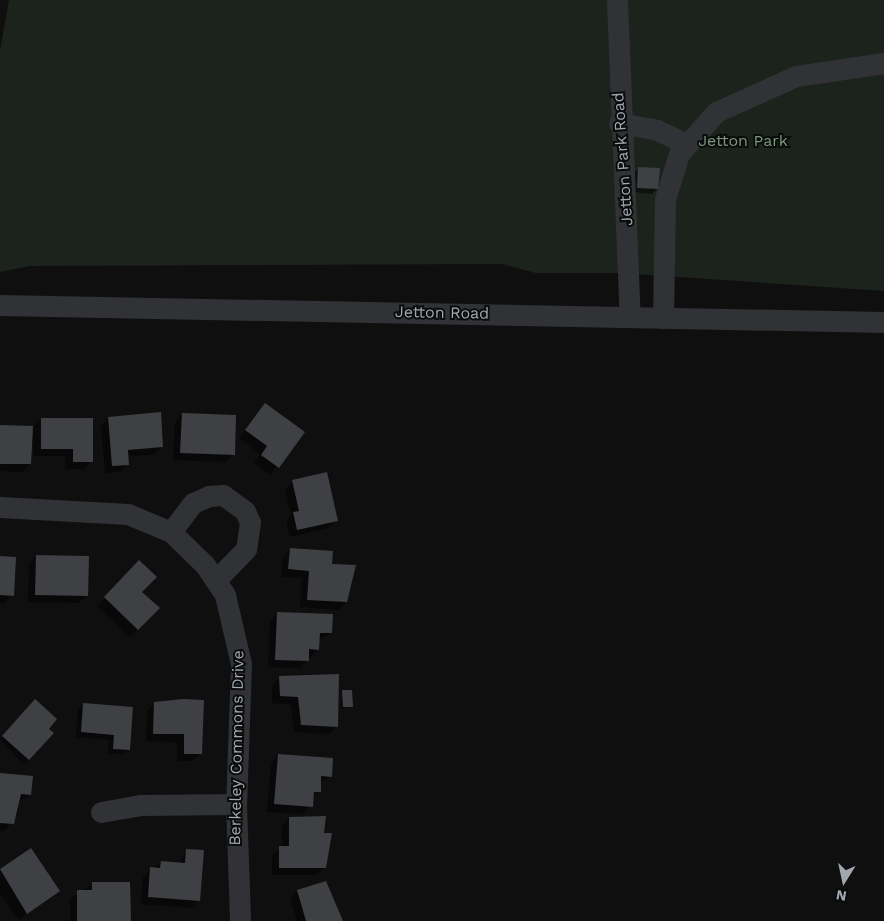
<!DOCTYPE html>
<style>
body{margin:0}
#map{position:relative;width:884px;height:921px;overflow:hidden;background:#0f0f10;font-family:"Work Sans",sans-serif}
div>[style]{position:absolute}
.green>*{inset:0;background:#1c231c}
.shadow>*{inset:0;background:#0007}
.building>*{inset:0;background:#3e4043}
.minor>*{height:21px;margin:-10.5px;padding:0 10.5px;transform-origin:10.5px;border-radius:10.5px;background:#313235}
span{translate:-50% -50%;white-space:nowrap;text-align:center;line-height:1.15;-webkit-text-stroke:4px #0a0b0b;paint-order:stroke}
.park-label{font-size:16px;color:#7c9a7a}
.street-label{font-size:16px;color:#a2a8b0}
.north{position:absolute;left:819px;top:856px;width:50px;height:50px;-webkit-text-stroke:4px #0a0b0b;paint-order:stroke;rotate:190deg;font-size:14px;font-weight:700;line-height:20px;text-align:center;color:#a2a8b0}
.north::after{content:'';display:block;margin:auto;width:18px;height:22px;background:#a2a8b0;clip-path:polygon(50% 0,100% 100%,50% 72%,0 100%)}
</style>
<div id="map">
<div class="green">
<div style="clip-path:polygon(9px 0,884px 0,884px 291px,619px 273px,536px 273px,502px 264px,30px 266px,0 272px,0 51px)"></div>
</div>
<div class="shadow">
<div style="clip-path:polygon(639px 168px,657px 189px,652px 194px,632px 192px,634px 173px)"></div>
<div style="clip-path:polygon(265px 405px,303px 432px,270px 475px,254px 463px,260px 454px,239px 438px)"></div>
<div style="clip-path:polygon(182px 414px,233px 454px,226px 462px,173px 460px,175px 422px)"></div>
<div style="clip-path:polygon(109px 418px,162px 447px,154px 455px,127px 456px,128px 464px,120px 472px,105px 473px,101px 425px)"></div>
<div style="clip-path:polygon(41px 420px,92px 461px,84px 469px,66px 469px,65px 456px,34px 456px,33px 427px)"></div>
<div style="clip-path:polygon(0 426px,30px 464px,23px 472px,0 471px)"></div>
<div style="clip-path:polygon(293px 481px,337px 520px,329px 528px,290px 537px,286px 521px,291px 515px,285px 489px)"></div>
<div style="clip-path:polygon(290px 550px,331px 565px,346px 602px,339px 610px,300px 607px,302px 578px,281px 577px,283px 557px)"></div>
<div style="clip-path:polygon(36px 556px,87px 595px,79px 603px,28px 602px,29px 564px)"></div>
<div style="clip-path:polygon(0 557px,12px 595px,5px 603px,0 603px)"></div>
<div style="clip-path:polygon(139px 562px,141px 592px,158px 608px,130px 637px,97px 606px)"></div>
<div style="clip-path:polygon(277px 613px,331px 633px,319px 640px,318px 649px,300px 668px,268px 667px,270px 621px)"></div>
<div style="clip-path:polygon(280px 677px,337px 726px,329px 734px,294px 732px,291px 705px,272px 703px,272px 685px)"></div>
<div style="clip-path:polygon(343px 691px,351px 706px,349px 708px,341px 708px)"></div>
<div style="clip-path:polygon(35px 701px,52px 733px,23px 764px,0 739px)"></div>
<div style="clip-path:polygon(202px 701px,201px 753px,193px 761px,177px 761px,177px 742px,146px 741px,147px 711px,155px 703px)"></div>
<div style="clip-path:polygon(83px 704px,129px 749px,124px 754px,108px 753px,109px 740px,76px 737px,78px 709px)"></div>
<div style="clip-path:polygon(278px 755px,330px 776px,320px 784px,304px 814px,267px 812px,271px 763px)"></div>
<div style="clip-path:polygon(0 775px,30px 795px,19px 802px,18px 813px,5px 831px,0 831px)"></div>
<div style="clip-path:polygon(289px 818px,322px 834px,325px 867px,317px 875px,272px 875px,272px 855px,282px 847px,282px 826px)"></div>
<div style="clip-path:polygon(30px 850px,59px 890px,19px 920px,0 894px,0 871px)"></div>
<div style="clip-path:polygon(187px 850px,199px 900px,191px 908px,141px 904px,143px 876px,161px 862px,179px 864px)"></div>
<div style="clip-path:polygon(93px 884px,130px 921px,70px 921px,70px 899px)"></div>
<div style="clip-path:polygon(297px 891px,341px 921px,297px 921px,290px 899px)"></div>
</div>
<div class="building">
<div style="clip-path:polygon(638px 167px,660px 168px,658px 189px,637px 188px)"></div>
<div style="clip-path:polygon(265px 403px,305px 432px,279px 468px,261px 455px,267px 446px,245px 430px)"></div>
<div style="clip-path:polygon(161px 412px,163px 447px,128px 450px,129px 465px,112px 466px,108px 417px)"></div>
<div style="clip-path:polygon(182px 413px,236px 415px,235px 455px,180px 453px)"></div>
<div style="clip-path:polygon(41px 418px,93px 418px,93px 462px,73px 462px,73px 449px,41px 449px)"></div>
<div style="clip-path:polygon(0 425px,33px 426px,31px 464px,0 464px)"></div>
<div style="clip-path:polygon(327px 472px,338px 521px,297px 530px,293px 512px,299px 511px,292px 480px)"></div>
<div style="clip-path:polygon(290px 548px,333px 551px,332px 564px,356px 565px,347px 602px,307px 600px,309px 571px,288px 569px)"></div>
<div style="clip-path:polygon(36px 555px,89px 556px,88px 596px,35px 595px)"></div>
<div style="clip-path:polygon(0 556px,16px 557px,14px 596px,0 595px)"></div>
<div style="clip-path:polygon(139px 560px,157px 577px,142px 592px,160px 608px,138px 630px,104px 597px)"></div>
<div style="clip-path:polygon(277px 612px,333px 614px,332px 633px,320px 633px,319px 650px,309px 649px,309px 661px,275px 660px)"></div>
<div style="clip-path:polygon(339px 674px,338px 727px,301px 725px,298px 697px,280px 696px,279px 676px)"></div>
<div style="clip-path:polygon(342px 690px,352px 690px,353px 707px,343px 707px)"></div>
<div style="clip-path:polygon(35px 699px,57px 719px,49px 729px,54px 733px,29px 760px,2px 736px)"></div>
<div style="clip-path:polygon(183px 699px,204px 700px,202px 754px,184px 754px,184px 734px,153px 734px,154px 702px)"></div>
<div style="clip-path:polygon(83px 703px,133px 707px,130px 750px,113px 749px,114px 735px,81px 732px)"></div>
<div style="clip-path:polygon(278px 754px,333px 758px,332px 777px,321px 776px,321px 792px,314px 792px,313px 807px,274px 804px)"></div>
<div style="clip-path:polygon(0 773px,33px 776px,31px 795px,21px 794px,14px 824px,0 823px)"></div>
<div style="clip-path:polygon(326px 816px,324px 833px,332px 833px,326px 868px,279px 868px,279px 846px,289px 846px,289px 817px)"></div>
<div style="clip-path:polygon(31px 848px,60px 891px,27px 914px,0 869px)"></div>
<div style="clip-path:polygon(186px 849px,204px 850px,200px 901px,148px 897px,150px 867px,160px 868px,161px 861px,185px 863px)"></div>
<div style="clip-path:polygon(326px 881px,343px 921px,306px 921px,297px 890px)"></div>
<div style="clip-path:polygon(92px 882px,130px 882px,131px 921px,77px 921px,77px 890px,92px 890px)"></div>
</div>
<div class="minor">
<div style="left:617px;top:0;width:317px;rotate:87.7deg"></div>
<div style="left:619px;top:123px;width:39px;rotate:10deg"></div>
<div style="left:657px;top:130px;width:33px;rotate:25deg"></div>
<div style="left:0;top:305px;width:884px;rotate:1.1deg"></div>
<div style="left:663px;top:318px;width:119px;rotate:-89deg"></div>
<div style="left:665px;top:199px;width:47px;rotate:-72.7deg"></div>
<div style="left:679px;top:154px;width:56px;rotate:-48.6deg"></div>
<div style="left:716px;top:112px;width:88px;rotate:-24.2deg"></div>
<div style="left:796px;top:76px;width:89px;rotate:-8.4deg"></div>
<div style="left:0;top:507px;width:128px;rotate:3.1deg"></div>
<div style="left:128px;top:514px;width:47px;rotate:22.7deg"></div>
<div style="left:171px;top:532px;width:47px;rotate:44.1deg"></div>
<div style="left:205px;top:565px;width:36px;rotate:56deg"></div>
<div style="left:225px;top:595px;width:71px;rotate:76.9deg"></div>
<div style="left:241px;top:664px;width:140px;rotate:92deg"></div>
<div style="left:236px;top:804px;width:117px;rotate:88deg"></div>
<div style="left:171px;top:532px;width:36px;rotate:-53deg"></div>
<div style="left:193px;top:503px;width:17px;rotate:-24deg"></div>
<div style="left:209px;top:496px;width:14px;rotate:-4deg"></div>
<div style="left:223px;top:495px;width:27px;rotate:36deg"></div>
<div style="left:245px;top:511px;width:12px;rotate:66deg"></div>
<div style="left:250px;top:522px;width:27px;rotate:98deg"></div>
<div style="left:246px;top:549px;width:43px;rotate:134.1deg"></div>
<div style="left:101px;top:812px;width:41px;rotate:-9.9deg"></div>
<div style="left:141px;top:805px;width:95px;rotate:-0.6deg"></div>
</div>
<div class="park-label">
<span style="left:743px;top:141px">Jetton Park</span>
</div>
<div class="street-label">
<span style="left:623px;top:159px;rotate:-94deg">Jetton Park Road</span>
<span style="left:442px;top:313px;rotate:1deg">Jetton Road</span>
<span style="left:237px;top:748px;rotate:-89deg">Berkeley Commons Drive</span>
</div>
<div class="north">N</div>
</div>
